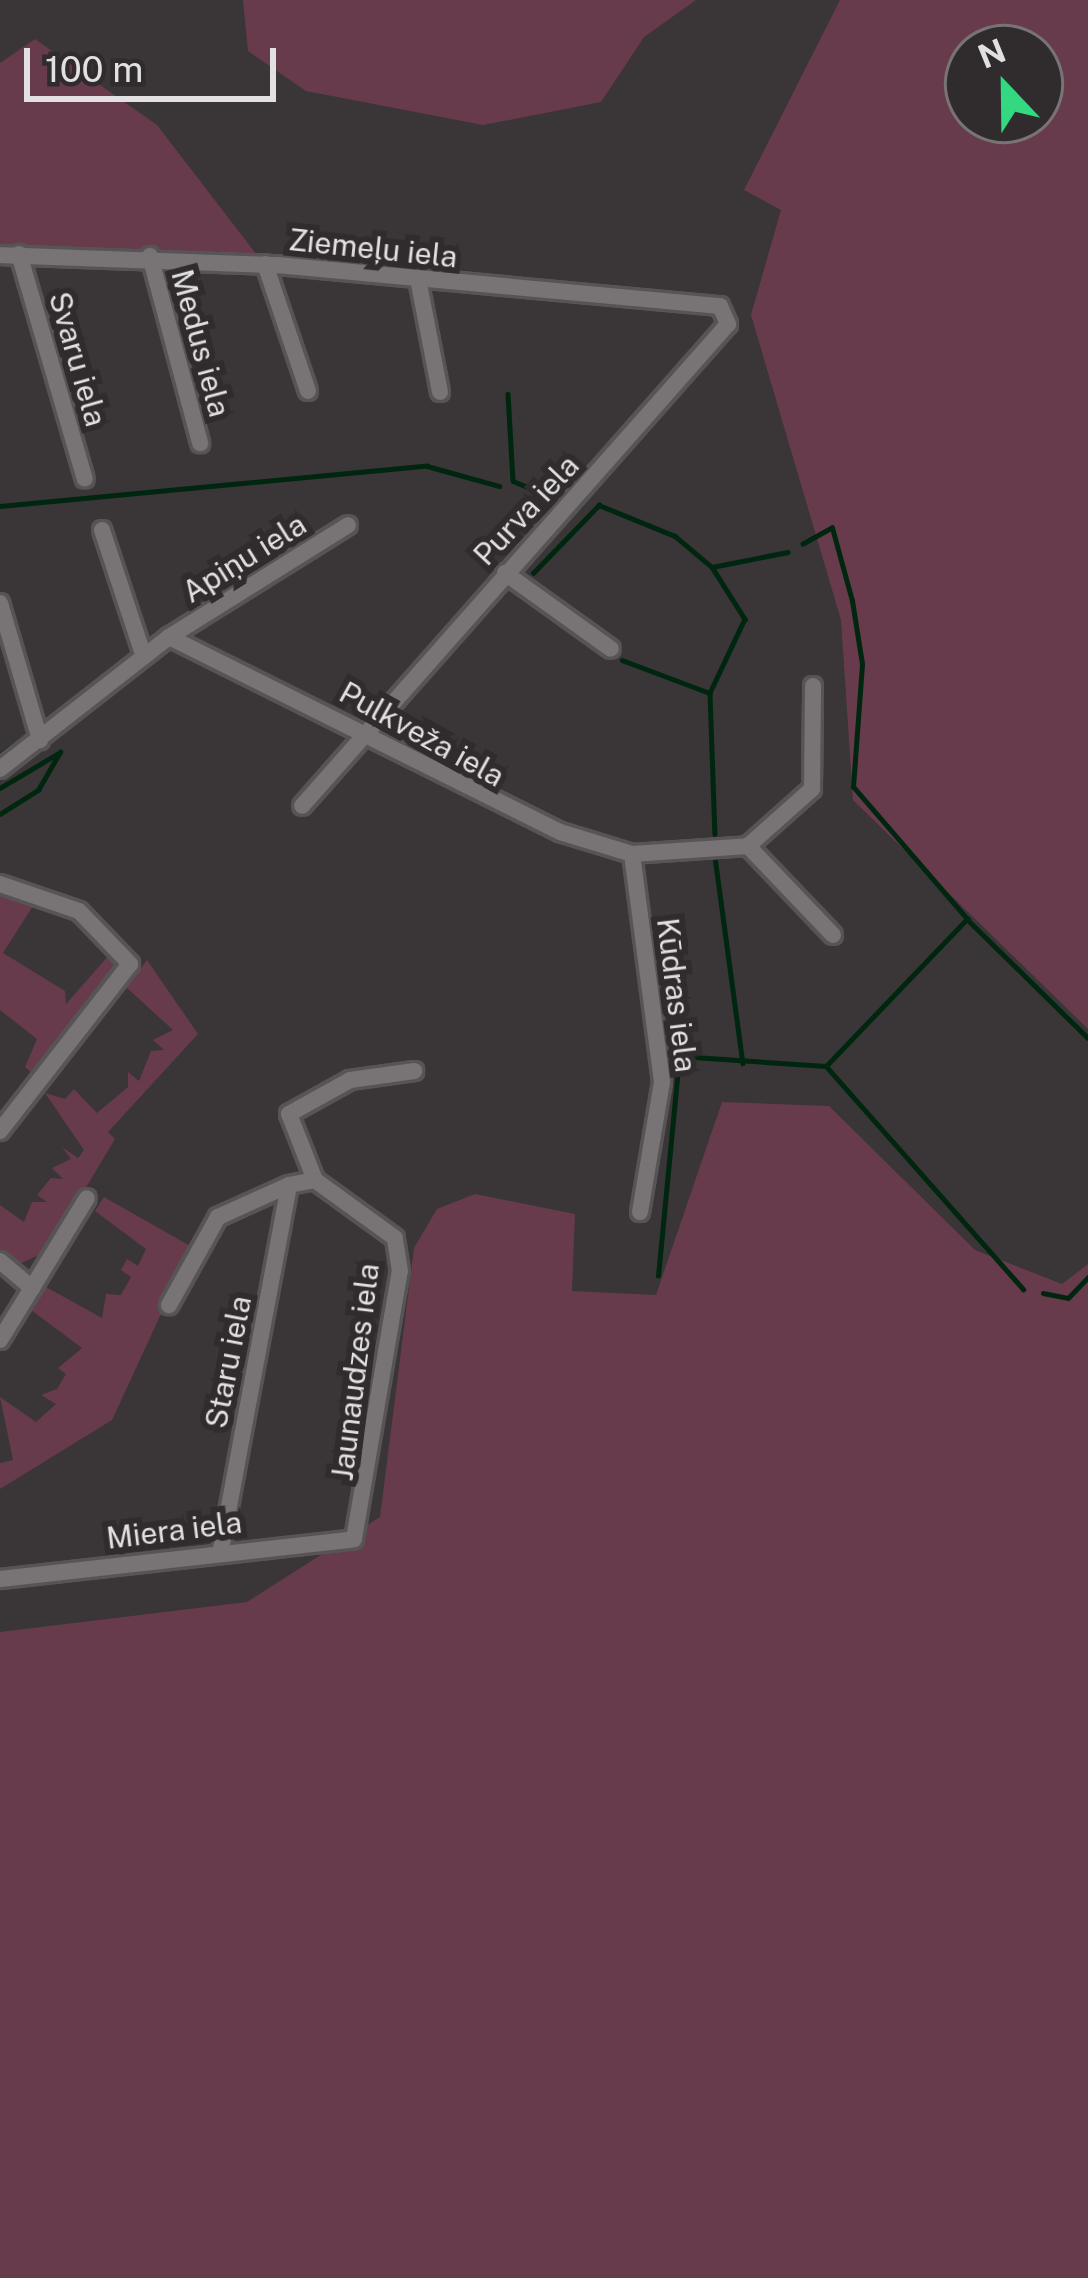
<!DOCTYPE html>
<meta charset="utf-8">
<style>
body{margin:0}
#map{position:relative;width:1088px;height:2278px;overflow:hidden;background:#3a3537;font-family:"Public Sans",sans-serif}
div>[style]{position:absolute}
.green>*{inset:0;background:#673b4c}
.stream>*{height:4.5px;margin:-2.25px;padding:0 2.25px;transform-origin:2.25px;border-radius:2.25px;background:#002610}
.roads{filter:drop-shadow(3px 0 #575455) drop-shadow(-3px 0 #575455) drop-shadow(0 3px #575455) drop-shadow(0 -3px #575455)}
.minor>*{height:16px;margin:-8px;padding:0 8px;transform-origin:8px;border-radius:8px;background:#787375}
span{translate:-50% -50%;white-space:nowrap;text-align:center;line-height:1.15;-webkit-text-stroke:12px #302b2d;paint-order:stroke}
.street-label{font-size:30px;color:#e3e0e1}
.north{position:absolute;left:944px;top:24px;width:120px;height:120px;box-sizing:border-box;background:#302b2d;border:3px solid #787375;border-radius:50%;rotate:338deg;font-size:33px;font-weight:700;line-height:48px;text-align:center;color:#e3e0e1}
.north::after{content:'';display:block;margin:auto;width:42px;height:54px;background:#33d881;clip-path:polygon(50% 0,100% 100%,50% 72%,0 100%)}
.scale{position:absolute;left:24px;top:48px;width:252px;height:54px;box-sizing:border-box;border:6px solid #e3e0e1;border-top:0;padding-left:15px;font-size:36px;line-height:42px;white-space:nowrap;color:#e3e0e1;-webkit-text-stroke:9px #302b2d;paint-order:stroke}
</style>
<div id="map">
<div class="green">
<div style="clip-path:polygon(243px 0,696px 0,644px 37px,601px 102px,483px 125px,306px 91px,248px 51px)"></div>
<div style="clip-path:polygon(evenodd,840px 0,1088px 0,1088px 1029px,853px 800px,841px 620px,751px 315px,781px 210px,744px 190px,840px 0,1040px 48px,1040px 120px,968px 120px,968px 48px,1040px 48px)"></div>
<div style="clip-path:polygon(35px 39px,157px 125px,260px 259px,0 245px,0 63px)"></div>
<div style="clip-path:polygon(0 893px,36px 901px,3px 953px,65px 991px,66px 1004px,110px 954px,119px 963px,34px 1075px,25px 1067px,37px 1039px,0 1010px)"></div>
<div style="clip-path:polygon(147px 960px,198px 1034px,108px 1132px,115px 1139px,48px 1251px,19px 1264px,0 1252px,0 1205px,24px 1222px,32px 1202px,47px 1202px,37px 1195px,51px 1178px,63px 1179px,52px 1168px,71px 1159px,62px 1147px,78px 1158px,84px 1150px,45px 1093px,65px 1099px,74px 1089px,97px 1113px,128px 1087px,128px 1072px,139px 1081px,151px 1051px,164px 1050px,153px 1040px,173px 1030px,126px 987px)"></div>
<div style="clip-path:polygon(722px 1102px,829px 1106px,975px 1250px,1062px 1284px,1088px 1264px,1088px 2278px,0 2278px,0 1632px,247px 1602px,380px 1517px,414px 1248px,437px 1209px,475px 1194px,575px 1214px,572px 1291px,656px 1295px)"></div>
<div style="clip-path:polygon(104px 1197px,192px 1247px,112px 1420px,0 1489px,0 1463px,13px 1460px,0 1397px,36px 1422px,56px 1404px,41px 1395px,57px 1389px,66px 1374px,58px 1368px,82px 1348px,31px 1310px,46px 1287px,102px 1318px,106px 1294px,121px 1295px,131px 1277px,121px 1270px,127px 1259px,138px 1266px,146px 1249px,95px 1211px)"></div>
</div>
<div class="stream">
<div style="left:508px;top:394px;width:87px;rotate:86.7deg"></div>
<div style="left:513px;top:481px;width:52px;rotate:22.6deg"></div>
<div style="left:0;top:506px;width:429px;rotate:-5.4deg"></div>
<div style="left:427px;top:466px;width:75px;rotate:15.5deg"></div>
<div style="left:712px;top:567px;width:77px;rotate:-11.2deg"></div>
<div style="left:533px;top:573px;width:95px;rotate:-45.9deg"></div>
<div style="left:599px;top:505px;width:82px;rotate:22.2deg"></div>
<div style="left:675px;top:536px;width:48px;rotate:40deg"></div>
<div style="left:712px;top:567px;width:62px;rotate:57.6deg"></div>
<div style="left:745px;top:619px;width:82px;rotate:115.3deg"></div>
<div style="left:710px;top:693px;width:141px;rotate:88deg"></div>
<div style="left:622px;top:660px;width:94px;rotate:20.6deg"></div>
<div style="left:0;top:755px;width:37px;rotate:-36deg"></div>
<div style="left:0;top:788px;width:66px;rotate:-30.8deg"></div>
<div style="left:0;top:814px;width:45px;rotate:-32.3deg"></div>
<div style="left:38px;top:790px;width:44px;rotate:-59.9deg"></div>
<div style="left:715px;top:857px;width:208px;rotate:82.3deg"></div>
<div style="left:968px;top:920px;width:168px;rotate:44.5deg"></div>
<div style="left:826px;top:1066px;width:298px;rotate:48.5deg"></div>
<div style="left:658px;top:1276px;width:221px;rotate:-84.5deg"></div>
<div style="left:679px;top:1056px;width:147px;rotate:3.9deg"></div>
<div style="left:826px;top:1066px;width:204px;rotate:-46.2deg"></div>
<div style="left:967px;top:919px;width:174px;rotate:-130.8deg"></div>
<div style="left:853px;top:787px;width:123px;rotate:-85.8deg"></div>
<div style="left:862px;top:664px;width:64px;rotate:-99deg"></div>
<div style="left:852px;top:601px;width:76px;rotate:-105.3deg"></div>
<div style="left:832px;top:528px;width:33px;rotate:151deg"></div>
<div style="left:1043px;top:1293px;width:25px;rotate:11deg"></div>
<div style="left:1068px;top:1298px;width:29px;rotate:-46deg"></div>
</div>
<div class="roads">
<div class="minor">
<div style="left:19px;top:254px;width:234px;rotate:73.7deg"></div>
<div style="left:0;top:255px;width:277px;rotate:2.1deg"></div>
<div style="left:277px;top:265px;width:445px;rotate:5.3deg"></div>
<div style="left:720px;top:306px;width:20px;rotate:66deg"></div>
<div style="left:728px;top:324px;width:643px;rotate:131.47deg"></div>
<div style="left:150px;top:256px;width:194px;rotate:75deg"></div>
<div style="left:265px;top:264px;width:134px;rotate:71.3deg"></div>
<div style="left:419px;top:284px;width:110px;rotate:79deg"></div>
<div style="left:102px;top:530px;width:131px;rotate:71.7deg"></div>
<div style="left:505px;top:573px;width:130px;rotate:35.6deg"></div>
<div style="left:0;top:603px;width:143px;rotate:73.7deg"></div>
<div style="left:169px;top:637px;width:211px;rotate:-32deg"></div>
<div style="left:0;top:769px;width:214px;rotate:-38deg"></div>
<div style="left:169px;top:637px;width:437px;rotate:26.5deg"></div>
<div style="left:560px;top:832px;width:75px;rotate:17deg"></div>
<div style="left:632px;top:854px;width:116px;rotate:-3.9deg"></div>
<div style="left:748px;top:846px;width:123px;rotate:46.3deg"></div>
<div style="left:748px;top:846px;width:86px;rotate:-41.7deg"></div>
<div style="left:812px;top:789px;width:103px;rotate:-89.4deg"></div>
<div style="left:632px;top:854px;width:230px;rotate:82.5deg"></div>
<div style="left:662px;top:1082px;width:132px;rotate:99.6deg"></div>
<div style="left:0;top:884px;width:83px;rotate:18.9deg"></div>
<div style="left:79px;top:911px;width:74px;rotate:46.1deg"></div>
<div style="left:130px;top:964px;width:212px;rotate:127.9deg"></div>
<div style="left:315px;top:1180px;width:71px;rotate:-111.5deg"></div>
<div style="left:289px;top:1114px;width:70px;rotate:-29.1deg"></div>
<div style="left:350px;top:1080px;width:65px;rotate:-8deg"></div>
<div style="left:0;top:1261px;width:42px;rotate:40.2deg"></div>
<div style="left:32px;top:1288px;width:61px;rotate:121.6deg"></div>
<div style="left:32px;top:1288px;width:105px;rotate:-58.6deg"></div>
<div style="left:221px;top:1549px;width:370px;rotate:-79.4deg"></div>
<div style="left:0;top:1579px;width:356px;rotate:-6.4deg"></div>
<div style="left:354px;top:1539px;width:272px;rotate:-80.3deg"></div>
<div style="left:400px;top:1271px;width:33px;rotate:-99deg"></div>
<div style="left:395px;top:1238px;width:99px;rotate:-144.1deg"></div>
<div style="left:315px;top:1180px;width:26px;rotate:169deg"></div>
<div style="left:289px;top:1185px;width:78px;rotate:155.7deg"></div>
<div style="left:218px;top:1217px;width:101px;rotate:119.1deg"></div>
</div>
</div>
<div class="street-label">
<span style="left:373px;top:248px;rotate:6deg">Ziemeļu iela</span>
<span style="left:201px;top:343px;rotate:75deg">Medus iela</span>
<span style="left:78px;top:359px;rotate:74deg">Svaru iela</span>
<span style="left:526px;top:510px;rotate:-47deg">Purva iela</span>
<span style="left:244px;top:558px;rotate:-32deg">Apiņu iela</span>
<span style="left:422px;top:734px;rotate:29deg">Pulkveža iela</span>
<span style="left:677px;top:995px;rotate:83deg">Kūdras iela</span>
<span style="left:228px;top:1362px;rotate:-79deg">Staru iela</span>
<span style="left:355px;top:1372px;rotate:-83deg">Jaunaudzes iela</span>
<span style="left:174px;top:1530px;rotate:-7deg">Miera iela</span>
</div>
<div class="north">N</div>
<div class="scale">100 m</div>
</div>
